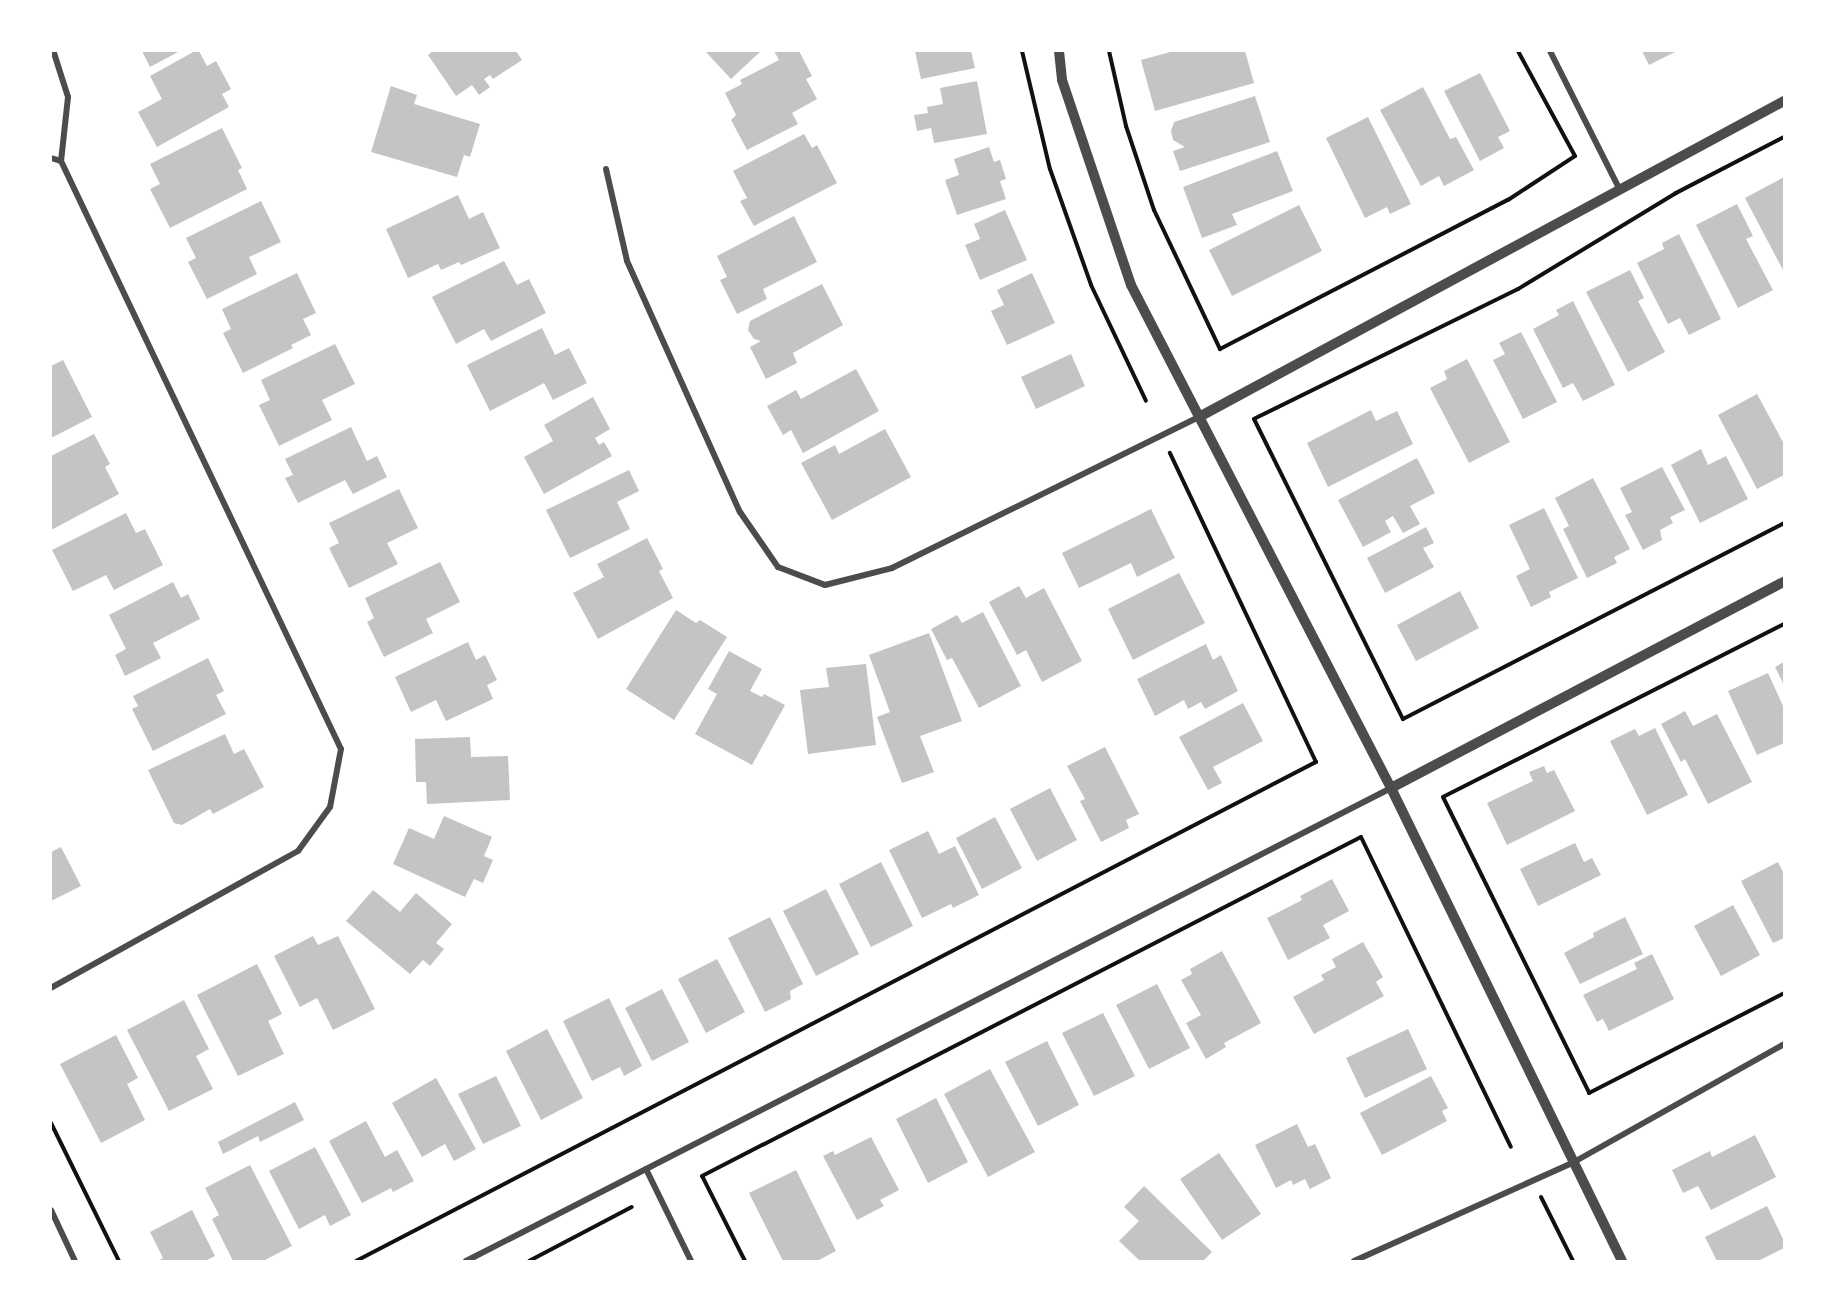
<!DOCTYPE html>
<style>
body{margin:0}
#map{position:relative;width:1835px;height:1312px;overflow:hidden;background:#fff;font-family:Roboto,sans-serif}
div>[style]{position:absolute}
.building>*{inset:0;background:#c4c4c4}
.path>*{height:4px;margin:-2px;padding:0 2px;transform-origin:2px;border-radius:2px;background:#111}
.minor>*{height:6px;margin:-3px;padding:0 3px;transform-origin:3px;border-radius:3px;background:#4c4c4c}
.tertiary>*{height:10px;margin:-5px;padding:0 5px;transform-origin:5px;border-radius:5px;background:#4c4c4c}
span{translate:-50% -50%;white-space:nowrap;text-align:center;line-height:1.15;-webkit-text-stroke:6px #fff;paint-order:stroke}
.frame{position:absolute;inset:0;border:52px solid #fff;pointer-events:none}
</style>
<div id="map">
<div class="building">
<div style="clip-path:polygon(142px 51px,180px 51px,150px 67px)"></div>
<div style="clip-path:polygon(195px 51px,199px 51px,207px 66px,216px 61px,231px 89px,222px 94px,229px 107px,157px 147px,138px 112px,162px 99px,150px 76px)"></div>
<div style="clip-path:polygon(433px 51px,516px 51px,522px 60px,493px 79px,490px 75px,484px 79px,490px 87px,479px 95px,472px 85px,456px 96px,428px 55px)"></div>
<div style="clip-path:polygon(705px 51px,761px 51px,731px 79px)"></div>
<div style="clip-path:polygon(774px 51px,799px 51px,812px 76px,806px 79px,817px 99px,792px 113px,798px 124px,747px 150px,731px 120px,736px 115px,725px 93px,742px 84px,740px 80px,779px 60px)"></div>
<div style="clip-path:polygon(915px 51px,971px 51px,975px 68px,921px 79px)"></div>
<div style="clip-path:polygon(1174px 51px,1245px 51px,1254px 83px,1155px 111px,1141px 60px)"></div>
<div style="clip-path:polygon(1642px 51px,1677px 51px,1649px 65px)"></div>
<div style="clip-path:polygon(1480px 73px,1510px 131px,1498px 137px,1504px 148px,1480px 161px,1444px 91px)"></div>
<div style="clip-path:polygon(977px 81px,987px 134px,934px 143px,931px 128px,917px 131px,914px 115px,928px 113px,927px 107px,943px 104px,940px 88px)"></div>
<div style="clip-path:polygon(391px 86px,417px 95px,414px 104px,480px 124px,470px 157px,464px 155px,457px 177px,371px 152px)"></div>
<div style="clip-path:polygon(1423px 87px,1450px 139px,1456px 137px,1474px 170px,1444px 186px,1439px 176px,1421px 186px,1380px 110px)"></div>
<div style="clip-path:polygon(1255px 96px,1270px 142px,1180px 171px,1173px 151px,1185px 147px,1173px 140px,1171px 131px,1174px 122px)"></div>
<div style="clip-path:polygon(1368px 117px,1411px 204px,1390px 214px,1387px 207px,1365px 218px,1326px 138px)"></div>
<div style="clip-path:polygon(222px 128px,242px 168px,238px 170px,247px 189px,170px 228px,150px 189px,160px 184px,150px 164px)"></div>
<div style="clip-path:polygon(804px 134px,812px 148px,817px 145px,837px 183px,754px 226px,740px 201px,747px 198px,733px 171px)"></div>
<div style="clip-path:polygon(989px 147px,994px 162px,1000px 160px,1006px 179px,1000px 181px,1006px 199px,957px 215px,945px 180px,959px 175px,954px 159px)"></div>
<div style="clip-path:polygon(1277px 151px,1293px 191px,1232px 214px,1237px 225px,1202px 238px,1183px 187px)"></div>
<div style="clip-path:polygon(1784px 177px,1784px 272px,1745px 198px)"></div>
<div style="clip-path:polygon(458px 195px,469px 219px,483px 212px,500px 248px,461px 265px,459px 262px,441px 270px,438px 264px,408px 278px,386px 229px)"></div>
<div style="clip-path:polygon(261px 201px,281px 242px,249px 257px,257px 274px,207px 299px,188px 262px,196px 258px,186px 238px)"></div>
<div style="clip-path:polygon(1737px 204px,1753px 236px,1746px 239px,1773px 290px,1738px 308px,1696px 225px)"></div>
<div style="clip-path:polygon(1299px 205px,1322px 251px,1232px 296px,1209px 250px)"></div>
<div style="clip-path:polygon(1005px 210px,1027px 260px,980px 280px,965px 245px,980px 239px,974px 224px)"></div>
<div style="clip-path:polygon(794px 216px,817px 262px,763px 289px,767px 299px,737px 314px,720px 280px,727px 277px,717px 256px)"></div>
<div style="clip-path:polygon(1679px 234px,1721px 319px,1689px 335px,1680px 318px,1668px 324px,1637px 263px,1664px 249px,1662px 243px)"></div>
<div style="clip-path:polygon(504px 261px,517px 285px,529px 279px,546px 313px,491px 341px,484px 329px,456px 344px,432px 297px)"></div>
<div style="clip-path:polygon(1630px 270px,1644px 298px,1638px 301px,1665px 352px,1628px 372px,1586px 292px)"></div>
<div style="clip-path:polygon(297px 273px,316px 313px,303px 319px,311px 335px,291px 345px,293px 348px,243px 373px,223px 333px,231px 329px,222px 309px)"></div>
<div style="clip-path:polygon(1032px 273px,1055px 323px,1007px 345px,991px 311px,1004px 305px,997px 290px)"></div>
<div style="clip-path:polygon(822px 284px,843px 325px,793px 353px,797px 363px,766px 379px,750px 347px,761px 341px,754px 339px,748px 330px,750px 321px)"></div>
<div style="clip-path:polygon(1573px 301px,1615px 385px,1583px 401px,1573px 383px,1563px 388px,1533px 329px,1559px 315px,1556px 310px)"></div>
<div style="clip-path:polygon(542px 328px,555px 355px,569px 348px,587px 383px,553px 400px,544px 383px,490px 411px,467px 365px)"></div>
<div style="clip-path:polygon(1521px 332px,1557px 402px,1523px 419px,1493px 360px,1505px 354px,1499px 343px)"></div>
<div style="clip-path:polygon(335px 344px,355px 384px,322px 400px,332px 420px,279px 446px,259px 405px,270px 400px,261px 380px)"></div>
<div style="clip-path:polygon(1071px 354px,1085px 386px,1036px 409px,1021px 377px)"></div>
<div style="clip-path:polygon(1467px 359px,1510px 442px,1469px 463px,1430px 388px,1447px 379px,1444px 371px)"></div>
<div style="clip-path:polygon(63px 360px,92px 417px,51px 438px,51px 366px)"></div>
<div style="clip-path:polygon(856px 369px,879px 411px,803px 453px,791px 430px,783px 435px,767px 406px,796px 390px,801px 399px)"></div>
<div style="clip-path:polygon(1757px 394px,1784px 444px,1784px 475px,1757px 489px,1718px 415px)"></div>
<div style="clip-path:polygon(593px 397px,610px 429px,595px 438px,599px 445px,604px 442px,612px 456px,544px 494px,524px 457px,553px 441px,544px 425px)"></div>
<div style="clip-path:polygon(1371px 410px,1376px 421px,1397px 411px,1413px 444px,1328px 487px,1307px 443px)"></div>
<div style="clip-path:polygon(351px 427px,367px 461px,377px 456px,387px 477px,353px 494px,345px 480px,298px 503px,285px 478px,293px 475px,285px 459px)"></div>
<div style="clip-path:polygon(885px 429px,911px 477px,832px 520px,801px 463px,835px 445px,839px 454px)"></div>
<div style="clip-path:polygon(94px 434px,110px 464px,105px 467px,119px 494px,51px 530px,51px 456px)"></div>
<div style="clip-path:polygon(1701px 449px,1708px 465px,1726px 456px,1748px 499px,1700px 523px,1671px 465px)"></div>
<div style="clip-path:polygon(1417px 458px,1435px 493px,1410px 506px,1420px 524px,1403px 533px,1393px 516px,1385px 521px,1391px 532px,1363px 547px,1338px 500px)"></div>
<div style="clip-path:polygon(1662px 467px,1685px 510px,1670px 517px,1673px 523px,1660px 530px,1662px 540px,1643px 550px,1625px 515px,1632px 512px,1620px 488px)"></div>
<div style="clip-path:polygon(629px 470px,639px 491px,617px 502px,630px 529px,570px 558px,546px 510px)"></div>
<div style="clip-path:polygon(1593px 478px,1630px 549px,1614px 557px,1617px 563px,1587px 578px,1563px 529px,1569px 526px,1555px 498px)"></div>
<div style="clip-path:polygon(399px 489px,418px 528px,387px 543px,398px 564px,349px 588px,329px 548px,339px 543px,329px 523px)"></div>
<div style="clip-path:polygon(1544px 508px,1578px 578px,1549px 592px,1551px 597px,1531px 607px,1516px 576px,1530px 569px,1509px 525px)"></div>
<div style="clip-path:polygon(1151px 509px,1175px 558px,1137px 577px,1131px 563px,1079px 588px,1062px 553px)"></div>
<div style="clip-path:polygon(126px 513px,136px 533px,145px 529px,163px 565px,114px 590px,106px 575px,73px 591px,52px 550px)"></div>
<div style="clip-path:polygon(1426px 527px,1434px 543px,1423px 548px,1434px 567px,1385px 593px,1367px 558px)"></div>
<div style="clip-path:polygon(647px 538px,663px 569px,659px 571px,673px 598px,598px 639px,573px 593px,604px 577px,597px 564px)"></div>
<div style="clip-path:polygon(440px 562px,460px 602px,426px 619px,433px 633px,384px 657px,367px 622px,374px 618px,365px 598px)"></div>
<div style="clip-path:polygon(1179px 573px,1205px 623px,1133px 660px,1108px 609px)"></div>
<div style="clip-path:polygon(173px 582px,181px 598px,188px 594px,200px 619px,153px 643px,161px 658px,125px 676px,115px 655px,126px 649px,109px 615px)"></div>
<div style="clip-path:polygon(1019px 586px,1026px 598px,1044px 588px,1082px 661px,1042px 682px,1026px 650px,1017px 655px,989px 602px)"></div>
<div style="clip-path:polygon(1460px 591px,1479px 628px,1416px 661px,1397px 625px)"></div>
<div style="clip-path:polygon(676px 610px,696px 623px,700px 620px,727px 637px,674px 720px,626px 689px)"></div>
<div style="clip-path:polygon(983px 612px,1021px 686px,979px 708px,952px 658px,947px 660px,931px 629px,957px 615px,962px 623px)"></div>
<div style="clip-path:polygon(929px 633px,962px 721px,920px 736px,934px 772px,902px 783px,877px 717px,890px 712px,869px 655px)"></div>
<div style="clip-path:polygon(468px 642px,476px 660px,485px 655px,497px 680px,487px 685px,493px 699px,446px 721px,436px 700px,411px 712px,395px 677px)"></div>
<div style="clip-path:polygon(1206px 644px,1213px 660px,1221px 655px,1238px 691px,1205px 709px,1201px 702px,1188px 709px,1184px 700px,1155px 716px,1137px 679px)"></div>
<div style="clip-path:polygon(729px 651px,762px 669px,750px 691px,762px 697px,764px 694px,785px 705px,752px 765px,695px 734px,717px 694px,708px 689px)"></div>
<div style="clip-path:polygon(208px 658px,224px 691px,216px 695px,226px 714px,153px 751px,132px 709px,138px 706px,133px 696px)"></div>
<div style="clip-path:polygon(1784px 662px,1784px 685px,1775px 667px)"></div>
<div style="clip-path:polygon(866px 664px,876px 745px,808px 754px,800px 690px,829px 687px,826px 668px)"></div>
<div style="clip-path:polygon(1768px 673px,1784px 708px,1784px 743px,1757px 755px,1728px 691px)"></div>
<div style="clip-path:polygon(1243px 703px,1263px 741px,1213px 767px,1222px 783px,1208px 790px,1179px 737px)"></div>
<div style="clip-path:polygon(1685px 711px,1693px 726px,1717px 714px,1752px 782px,1708px 804px,1685px 759px,1681px 762px,1661px 724px)"></div>
<div style="clip-path:polygon(1655px 728px,1688px 795px,1647px 815px,1610px 741px,1635px 729px,1639px 736px)"></div>
<div style="clip-path:polygon(225px 734px,234px 754px,244px 749px,264px 787px,213px 814px,210px 809px,182px 825px,174px 823px,148px 770px)"></div>
<div style="clip-path:polygon(470px 737px,471px 757px,508px 756px,510px 800px,427px 804px,426px 782px,416px 782px,415px 739px)"></div>
<div style="clip-path:polygon(1105px 747px,1139px 814px,1126px 820px,1129px 828px,1101px 842px,1080px 801px,1085px 799px,1067px 766px)"></div>
<div style="clip-path:polygon(1544px 766px,1547px 773px,1554px 770px,1575px 811px,1507px 845px,1487px 803px,1533px 781px,1529px 772px)"></div>
<div style="clip-path:polygon(1050px 788px,1077px 840px,1037px 861px,1010px 809px)"></div>
<div style="clip-path:polygon(444px 816px,492px 837px,484px 856px,493px 860px,483px 883px,474px 879px,465px 897px,393px 864px,409px 828px,434px 839px)"></div>
<div style="clip-path:polygon(995px 817px,1022px 868px,982px 889px,956px 838px)"></div>
<div style="clip-path:polygon(928px 831px,939px 854px,955px 846px,979px 895px,953px 908px,951px 904px,922px 918px,889px 850px)"></div>
<div style="clip-path:polygon(1575px 843px,1584px 862px,1592px 858px,1601px 875px,1538px 906px,1520px 869px)"></div>
<div style="clip-path:polygon(61px 847px,81px 886px,51px 901px,51px 852px)"></div>
<div style="clip-path:polygon(881px 862px,913px 926px,871px 947px,839px 884px)"></div>
<div style="clip-path:polygon(1778px 862px,1784px 874px,1784px 938px,1773px 943px,1741px 881px)"></div>
<div style="clip-path:polygon(1332px 879px,1349px 911px,1323px 925px,1330px 938px,1288px 960px,1267px 918px,1302px 900px,1300px 896px)"></div>
<div style="clip-path:polygon(826px 889px,859px 954px,816px 976px,783px 911px)"></div>
<div style="clip-path:polygon(373px 890px,400px 912px,416px 893px,452px 924px,436px 943px,444px 949px,430px 966px,423px 960px,410px 974px,346px 921px)"></div>
<div style="clip-path:polygon(1733px 905px,1760px 955px,1721px 976px,1694px 926px)"></div>
<div style="clip-path:polygon(770px 917px,803px 984px,790px 991px,791px 999px,765px 1012px,728px 938px)"></div>
<div style="clip-path:polygon(1625px 917px,1643px 954px,1580px 984px,1564px 953px,1594px 937px,1593px 933px)"></div>
<div style="clip-path:polygon(313px 936px,318px 945px,338px 936px,375px 1009px,333px 1030px,317px 998px,300px 1007px,274px 956px)"></div>
<div style="clip-path:polygon(1363px 942px,1383px 977px,1376px 982px,1384px 996px,1314px 1034px,1293px 997px,1324px 980px,1321px 975px,1336px 967px,1332px 959px)"></div>
<div style="clip-path:polygon(1222px 951px,1261px 1023px,1224px 1043px,1226px 1047px,1206px 1059px,1186px 1023px,1201px 1015px,1181px 980px,1192px 974px,1190px 969px)"></div>
<div style="clip-path:polygon(1652px 954px,1674px 999px,1609px 1031px,1603px 1019px,1597px 1022px,1583px 995px,1637px 969px,1634px 963px)"></div>
<div style="clip-path:polygon(717px 959px,745px 1012px,706px 1033px,678px 979px)"></div>
<div style="clip-path:polygon(257px 964px,282px 1014px,268px 1021px,284px 1054px,238px 1076px,197px 995px)"></div>
<div style="clip-path:polygon(1157px 984px,1190px 1048px,1149px 1069px,1116px 1005px)"></div>
<div style="clip-path:polygon(662px 989px,689px 1042px,652px 1061px,625px 1008px)"></div>
<div style="clip-path:polygon(609px 998px,642px 1066px,624px 1076px,620px 1067px,592px 1081px,563px 1021px)"></div>
<div style="clip-path:polygon(184px 1000px,209px 1049px,196px 1056px,213px 1089px,169px 1111px,127px 1030px)"></div>
<div style="clip-path:polygon(1103px 1013px,1135px 1076px,1094px 1096px,1062px 1033px)"></div>
<div style="clip-path:polygon(547px 1029px,583px 1098px,541px 1120px,506px 1051px)"></div>
<div style="clip-path:polygon(1408px 1029px,1427px 1069px,1365px 1098px,1346px 1058px)"></div>
<div style="clip-path:polygon(116px 1035px,138px 1078px,127px 1084px,145px 1120px,101px 1143px,60px 1064px)"></div>
<div style="clip-path:polygon(1047px 1041px,1079px 1105px,1038px 1126px,1005px 1062px)"></div>
<div style="clip-path:polygon(990px 1069px,1035px 1152px,988px 1177px,944px 1094px)"></div>
<div style="clip-path:polygon(496px 1076px,521px 1126px,483px 1144px,458px 1094px)"></div>
<div style="clip-path:polygon(1431px 1076px,1448px 1108px,1442px 1111px,1447px 1121px,1382px 1155px,1360px 1113px)"></div>
<div style="clip-path:polygon(436px 1078px,476px 1149px,454px 1161px,445px 1144px,422px 1157px,392px 1103px)"></div>
<div style="clip-path:polygon(936px 1098px,968px 1162px,928px 1183px,896px 1119px)"></div>
<div style="clip-path:polygon(295px 1102px,304px 1120px,260px 1142px,258px 1136px,223px 1154px,218px 1142px)"></div>
<div style="clip-path:polygon(366px 1121px,385px 1157px,397px 1150px,414px 1181px,393px 1192px,391px 1188px,362px 1203px,329px 1141px)"></div>
<div style="clip-path:polygon(1297px 1124px,1308px 1147px,1315px 1144px,1331px 1178px,1310px 1189px,1305px 1179px,1293px 1185px,1291px 1180px,1276px 1188px,1255px 1145px)"></div>
<div style="clip-path:polygon(1755px 1135px,1776px 1177px,1711px 1210px,1698px 1186px,1683px 1193px,1672px 1170px,1710px 1151px,1712px 1157px)"></div>
<div style="clip-path:polygon(871px 1137px,899px 1190px,880px 1200px,884px 1206px,857px 1220px,823px 1156px,833px 1151px,835px 1155px)"></div>
<div style="clip-path:polygon(315px 1147px,351px 1215px,330px 1226px,325px 1215px,299px 1229px,269px 1171px)"></div>
<div style="clip-path:polygon(1219px 1153px,1261px 1214px,1222px 1240px,1180px 1179px)"></div>
<div style="clip-path:polygon(250px 1165px,292px 1246px,263px 1261px,233px 1261px,212px 1219px,219px 1215px,205px 1188px)"></div>
<div style="clip-path:polygon(796px 1170px,836px 1251px,817px 1261px,783px 1261px,749px 1193px)"></div>
<div style="clip-path:polygon(1144px 1186px,1212px 1252px,1203px 1261px,1140px 1261px,1119px 1241px,1139px 1221px,1124px 1207px)"></div>
<div style="clip-path:polygon(1767px 1206px,1784px 1241px,1784px 1248px,1758px 1261px,1717px 1261px,1705px 1237px)"></div>
<div style="clip-path:polygon(192px 1210px,215px 1256px,205px 1261px,158px 1261px,163px 1258px,150px 1232px)"></div>
</div>
<div class="path">
<div style="left:1022px;top:51px;width:121px;rotate:76.7deg"></div>
<div style="left:1050px;top:169px;width:123px;rotate:70.5deg"></div>
<div style="left:1091px;top:285px;width:128px;rotate:64.6deg"></div>
<div style="left:1109px;top:51px;width:77px;rotate:77.2deg"></div>
<div style="left:1126px;top:126px;width:89px;rotate:71.6deg"></div>
<div style="left:1154px;top:210px;width:154px;rotate:64.6deg"></div>
<div style="left:1220px;top:349px;width:324px;rotate:-27.4deg"></div>
<div style="left:1508px;top:200px;width:80px;rotate:-33.3deg"></div>
<div style="left:1575px;top:156px;width:119px;rotate:-118.5deg"></div>
<div style="left:1784px;top:137px;width:122px;rotate:152.6deg"></div>
<div style="left:1676px;top:193px;width:185px;rotate:148.7deg"></div>
<div style="left:1518px;top:289px;width:294px;rotate:153.8deg"></div>
<div style="left:1254px;top:419px;width:335px;rotate:63.6deg"></div>
<div style="left:1403px;top:719px;width:428px;rotate:-27.2deg"></div>
<div style="left:1784px;top:624px;width:382px;rotate:153.1deg"></div>
<div style="left:1443px;top:797px;width:330px;rotate:63.7deg"></div>
<div style="left:1589px;top:1093px;width:219px;rotate:-27.1deg"></div>
<div style="left:51px;top:1123px;width:154px;rotate:63.8deg"></div>
<div style="left:1541px;top:1197px;width:72px;rotate:63.4deg"></div>
<div style="left:356px;top:1261px;width:1082px;rotate:-27.47deg"></div>
<div style="left:1316px;top:762px;width:342px;rotate:-115.3deg"></div>
<div style="left:529px;top:1261px;width:116px;rotate:-27.7deg"></div>
<div style="left:745px;top:1261px;width:95px;rotate:-116.8deg"></div>
<div style="left:702px;top:1176px;width:741px;rotate:-27.22deg"></div>
<div style="left:1361px;top:837px;width:344px;rotate:64.2deg"></div>
</div>
<div class="minor">
<div style="left:1550px;top:51px;width:156px;rotate:63.3deg"></div>
<div style="left:51px;top:53px;width:3px"></div>
<div style="left:54px;top:53px;width:46px;rotate:72.3deg"></div>
<div style="left:68px;top:97px;width:64px;rotate:96.2deg"></div>
<div style="left:51px;top:158px;width:10px;rotate:17deg"></div>
<div style="left:61px;top:161px;width:651px;rotate:64.54deg"></div>
<div style="left:341px;top:749px;width:59px;rotate:100.7deg"></div>
<div style="left:330px;top:807px;width:54px;rotate:126deg"></div>
<div style="left:298px;top:851px;width:282px;rotate:151deg"></div>
<div style="left:606px;top:169px;width:94px;rotate:77.1deg"></div>
<div style="left:627px;top:261px;width:275px;rotate:65.8deg"></div>
<div style="left:740px;top:512px;width:67px;rotate:55.4deg"></div>
<div style="left:778px;top:567px;width:50px;rotate:21deg"></div>
<div style="left:825px;top:585px;width:69px;rotate:-14.2deg"></div>
<div style="left:892px;top:568px;width:342px;rotate:-26.2deg"></div>
<div style="left:646px;top:1169px;width:102px;rotate:63.9deg"></div>
<div style="left:51px;top:1210px;width:56px;rotate:64.8deg"></div>
<div style="left:466px;top:1261px;width:1039px;rotate:-27.08deg"></div>
<div style="left:1354px;top:1261px;width:241px;rotate:-24.2deg"></div>
<div style="left:1574px;top:1162px;width:241px;rotate:-29.3deg"></div>
</div>
<div class="tertiary">
<div style="left:1059px;top:51px;width:29px;rotate:84deg"></div>
<div style="left:1062px;top:80px;width:216px;rotate:71.4deg"></div>
<div style="left:1131px;top:285px;width:566px;rotate:62.67deg"></div>
<div style="left:1391px;top:788px;width:526px;rotate:63.97deg"></div>
<div style="left:1199px;top:417px;width:665px;rotate:-28.38deg"></div>
<div style="left:1391px;top:788px;width:444px;rotate:-27.7deg"></div>
</div>
<div class="frame"></div>
</div>
